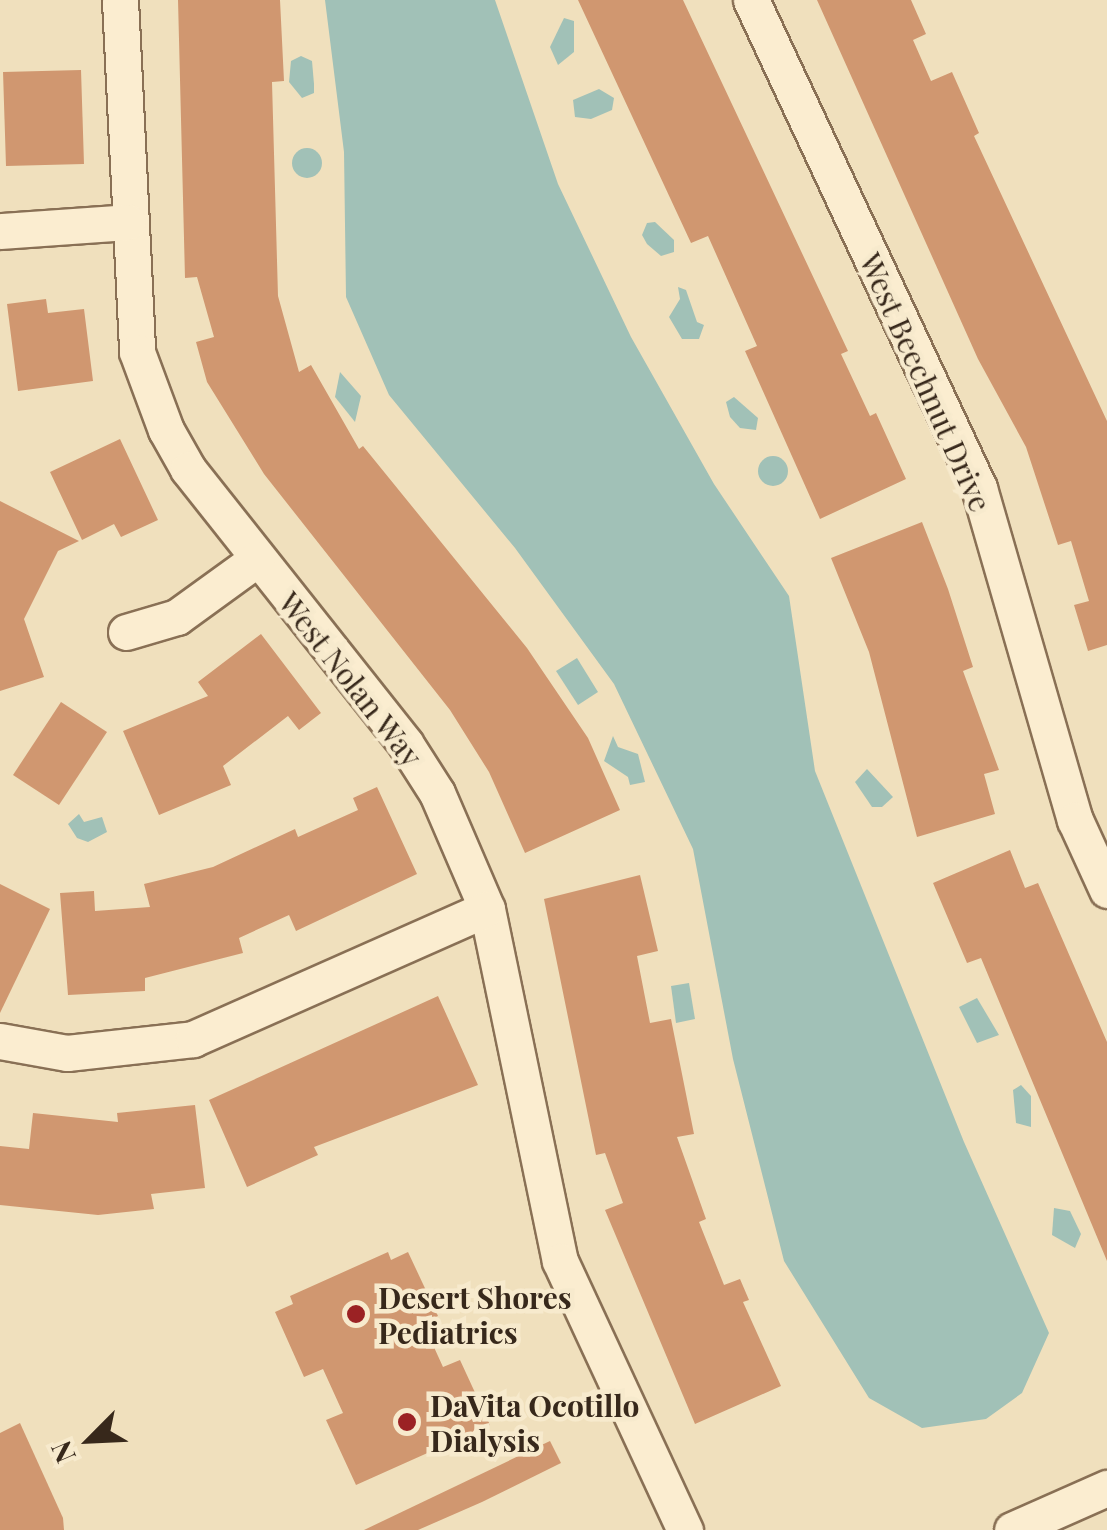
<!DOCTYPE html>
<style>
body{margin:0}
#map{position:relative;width:1107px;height:1530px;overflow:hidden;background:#f0e0bd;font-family:"Playfair Display",serif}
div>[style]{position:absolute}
.water>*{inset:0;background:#a1c1b7}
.round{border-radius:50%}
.building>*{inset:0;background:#d09770}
.roads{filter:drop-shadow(2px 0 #897055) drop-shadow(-2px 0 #897055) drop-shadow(0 2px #897055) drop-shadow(0 -2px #897055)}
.minor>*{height:35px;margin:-17.5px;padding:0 17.5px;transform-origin:17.5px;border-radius:17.5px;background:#fbedd0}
.dots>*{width:28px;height:28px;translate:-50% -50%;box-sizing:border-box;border:5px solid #f7eacd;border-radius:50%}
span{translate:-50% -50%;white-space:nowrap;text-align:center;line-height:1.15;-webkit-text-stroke:9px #f7eacd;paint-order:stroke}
.street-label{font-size:30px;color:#37281b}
.poi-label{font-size:30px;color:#37281b;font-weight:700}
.left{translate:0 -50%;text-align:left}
.north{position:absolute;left:40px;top:1390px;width:100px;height:100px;-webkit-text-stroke:8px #f7eacd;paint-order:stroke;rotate:246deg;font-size:28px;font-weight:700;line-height:40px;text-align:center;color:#37281b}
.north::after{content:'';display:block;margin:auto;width:35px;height:45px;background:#37281b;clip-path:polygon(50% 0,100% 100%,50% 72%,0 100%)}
</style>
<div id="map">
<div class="water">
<div style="clip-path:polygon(325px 0,495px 0,558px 184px,631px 337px,714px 484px,789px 596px,815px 771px,964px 1142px,1049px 1333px,1022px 1393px,986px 1419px,922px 1428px,869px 1398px,784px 1261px,733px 1059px,693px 849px,614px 684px,515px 548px,389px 395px,346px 297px,344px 152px)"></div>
<div style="clip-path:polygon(564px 18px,574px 21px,574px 52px,558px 65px,550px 47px)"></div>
<div style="clip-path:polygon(301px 56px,312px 61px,314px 84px,314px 93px,302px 98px,289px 82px,291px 61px)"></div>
<div style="clip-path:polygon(599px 89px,614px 98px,612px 110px,591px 119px,575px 117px,573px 100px)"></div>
<div class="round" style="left:292px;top:148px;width:30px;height:30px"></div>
<div style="clip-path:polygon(655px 222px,674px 240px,674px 252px,661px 256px,647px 244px,642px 235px,647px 223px)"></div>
<div style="clip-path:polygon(678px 287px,686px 290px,697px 322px,704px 325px,699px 339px,682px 339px,669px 317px,680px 299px)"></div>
<div style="clip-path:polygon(340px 372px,361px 396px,355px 422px,335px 397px)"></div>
<div style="clip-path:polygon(734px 397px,758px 418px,756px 430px,740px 428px,730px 417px,726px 402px)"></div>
<div class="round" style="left:758px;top:456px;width:30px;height:30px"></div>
<div style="clip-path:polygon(577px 658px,598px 692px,578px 705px,556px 671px)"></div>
<div style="clip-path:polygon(613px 736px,618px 747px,638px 754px,645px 782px,630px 785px,628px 777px,604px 761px)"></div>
<div style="clip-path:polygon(867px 769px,893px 797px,882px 807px,872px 807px,855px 782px)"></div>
<div style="clip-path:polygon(79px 814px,84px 822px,102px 817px,107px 832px,88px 842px,77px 838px,68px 824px)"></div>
<div style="clip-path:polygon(689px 983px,695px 1019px,676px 1023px,671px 986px)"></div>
<div style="clip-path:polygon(977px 998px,999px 1035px,977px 1043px,959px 1007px)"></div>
<div style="clip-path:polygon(1021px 1085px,1031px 1096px,1031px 1127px,1016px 1123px,1013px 1090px)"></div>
<div style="clip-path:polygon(1054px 1208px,1070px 1211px,1081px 1234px,1075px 1248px,1052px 1235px)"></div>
</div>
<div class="building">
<div style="clip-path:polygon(178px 0,280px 0,284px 81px,272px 82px,278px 296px,299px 372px,311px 365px,359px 449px,363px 446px,527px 648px,588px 738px,620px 810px,525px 853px,489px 772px,450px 710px,264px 474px,207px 382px,196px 342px,214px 337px,197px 277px,185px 278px)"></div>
<div style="clip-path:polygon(578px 0,683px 0,848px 351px,841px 354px,870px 416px,876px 413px,906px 479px,820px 519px,745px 351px,757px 346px,708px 236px,691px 243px)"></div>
<div style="clip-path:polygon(817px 0,911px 0,926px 34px,913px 40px,931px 81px,952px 72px,979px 133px,974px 136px,1107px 421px,1107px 645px,1088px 651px,1074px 605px,1089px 601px,1071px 541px,1058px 545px,1026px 447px,978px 359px)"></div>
<div style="clip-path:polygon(81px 70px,84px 164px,6px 166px,3px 72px)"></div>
<div style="clip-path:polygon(46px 299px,48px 313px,84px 309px,93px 381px,18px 391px,7px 304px)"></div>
<div style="clip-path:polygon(120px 439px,158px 520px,121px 537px,114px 524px,82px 540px,50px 472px)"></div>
<div style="clip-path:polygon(0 501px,79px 541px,58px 551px,24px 619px,44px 677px,0 691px)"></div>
<div style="clip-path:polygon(922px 522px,948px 589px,973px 667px,963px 671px,999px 770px,984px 774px,995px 814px,917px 837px,869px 652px,831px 558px)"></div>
<div style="clip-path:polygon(261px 634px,321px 713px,299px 730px,288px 716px,223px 766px,231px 785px,159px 815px,123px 731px,208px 696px,198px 682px)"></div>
<div style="clip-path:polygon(61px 702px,107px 732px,59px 805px,13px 775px)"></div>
<div style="clip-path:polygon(377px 787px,417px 874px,296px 931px,289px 915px,239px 938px,243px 953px,145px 978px,145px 991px,68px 995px,60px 893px,94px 891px,95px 911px,150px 907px,144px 884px,213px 867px,295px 829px,298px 837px,358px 810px,353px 798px)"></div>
<div style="clip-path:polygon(1010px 850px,1025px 888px,1038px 883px,1107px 1042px,1107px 1261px,981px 958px,967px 963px,933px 883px)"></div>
<div style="clip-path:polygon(640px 875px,658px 951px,637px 956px,650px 1023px,671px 1019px,694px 1134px,677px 1137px,706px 1219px,699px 1222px,724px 1285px,740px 1279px,749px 1300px,743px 1302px,781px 1386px,695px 1424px,605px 1210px,623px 1203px,605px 1153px,596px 1155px,544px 899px)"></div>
<div style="clip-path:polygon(0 884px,50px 909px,0 1013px)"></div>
<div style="clip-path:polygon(438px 996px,478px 1085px,314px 1147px,318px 1155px,247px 1187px,209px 1100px)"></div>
<div style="clip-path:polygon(195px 1105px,205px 1188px,151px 1194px,154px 1209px,98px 1215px,0 1205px,0 1146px,29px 1149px,33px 1113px,118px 1122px,117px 1113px)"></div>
<div style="clip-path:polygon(388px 1252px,391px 1260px,408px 1252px,438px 1316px,423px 1323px,443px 1367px,460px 1360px,490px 1425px,356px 1485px,326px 1420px,343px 1413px,323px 1369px,304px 1377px,275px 1312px,293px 1304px,290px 1296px)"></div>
<div style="clip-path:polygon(20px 1423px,63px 1518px,64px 1530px,0 1530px,0 1433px)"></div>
<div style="clip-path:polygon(550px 1441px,561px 1463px,482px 1502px,418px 1530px,364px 1530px)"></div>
</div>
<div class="roads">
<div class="minor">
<div style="left:120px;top:0;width:352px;rotate:87.2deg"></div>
<div style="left:137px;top:352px;width:83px;rotate:69.6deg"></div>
<div style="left:166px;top:430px;width:45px;rotate:60.6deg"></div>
<div style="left:188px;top:469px;width:350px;rotate:51.6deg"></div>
<div style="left:405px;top:743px;width:59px;rotate:57.4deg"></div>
<div style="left:437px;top:793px;width:126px;rotate:66.7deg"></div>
<div style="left:487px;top:909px;width:359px;rotate:78.3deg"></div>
<div style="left:560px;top:1261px;width:297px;rotate:65.1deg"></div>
<div style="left:751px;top:0;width:539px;rotate:64.96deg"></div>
<div style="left:979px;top:488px;width:346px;rotate:73.9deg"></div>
<div style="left:1075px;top:820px;width:77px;rotate:65.4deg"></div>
<div style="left:0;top:231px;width:128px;rotate:-4deg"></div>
<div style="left:126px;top:632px;width:53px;rotate:-16.4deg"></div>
<div style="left:177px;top:617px;width:99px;rotate:-35.9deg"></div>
<div style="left:0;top:1041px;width:68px;rotate:10.2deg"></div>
<div style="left:67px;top:1053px;width:127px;rotate:-6.3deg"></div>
<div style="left:193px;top:1039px;width:321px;rotate:-23.9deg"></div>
<div style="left:1012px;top:1530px;width:104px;rotate:-23.9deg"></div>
</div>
</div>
<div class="dots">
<div style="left:356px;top:1314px;background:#9b2224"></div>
<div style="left:407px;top:1422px;background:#9b2224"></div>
</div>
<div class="street-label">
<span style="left:926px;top:382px;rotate:66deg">West Beechnut Drive</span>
<span style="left:351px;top:679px;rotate:52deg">West Nolan Way</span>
</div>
<div class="poi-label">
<span class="left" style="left:378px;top:1314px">Desert Shores<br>Pediatrics</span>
<span class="left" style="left:430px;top:1422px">DaVita Ocotillo<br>Dialysis</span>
</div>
<div class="north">N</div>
</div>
